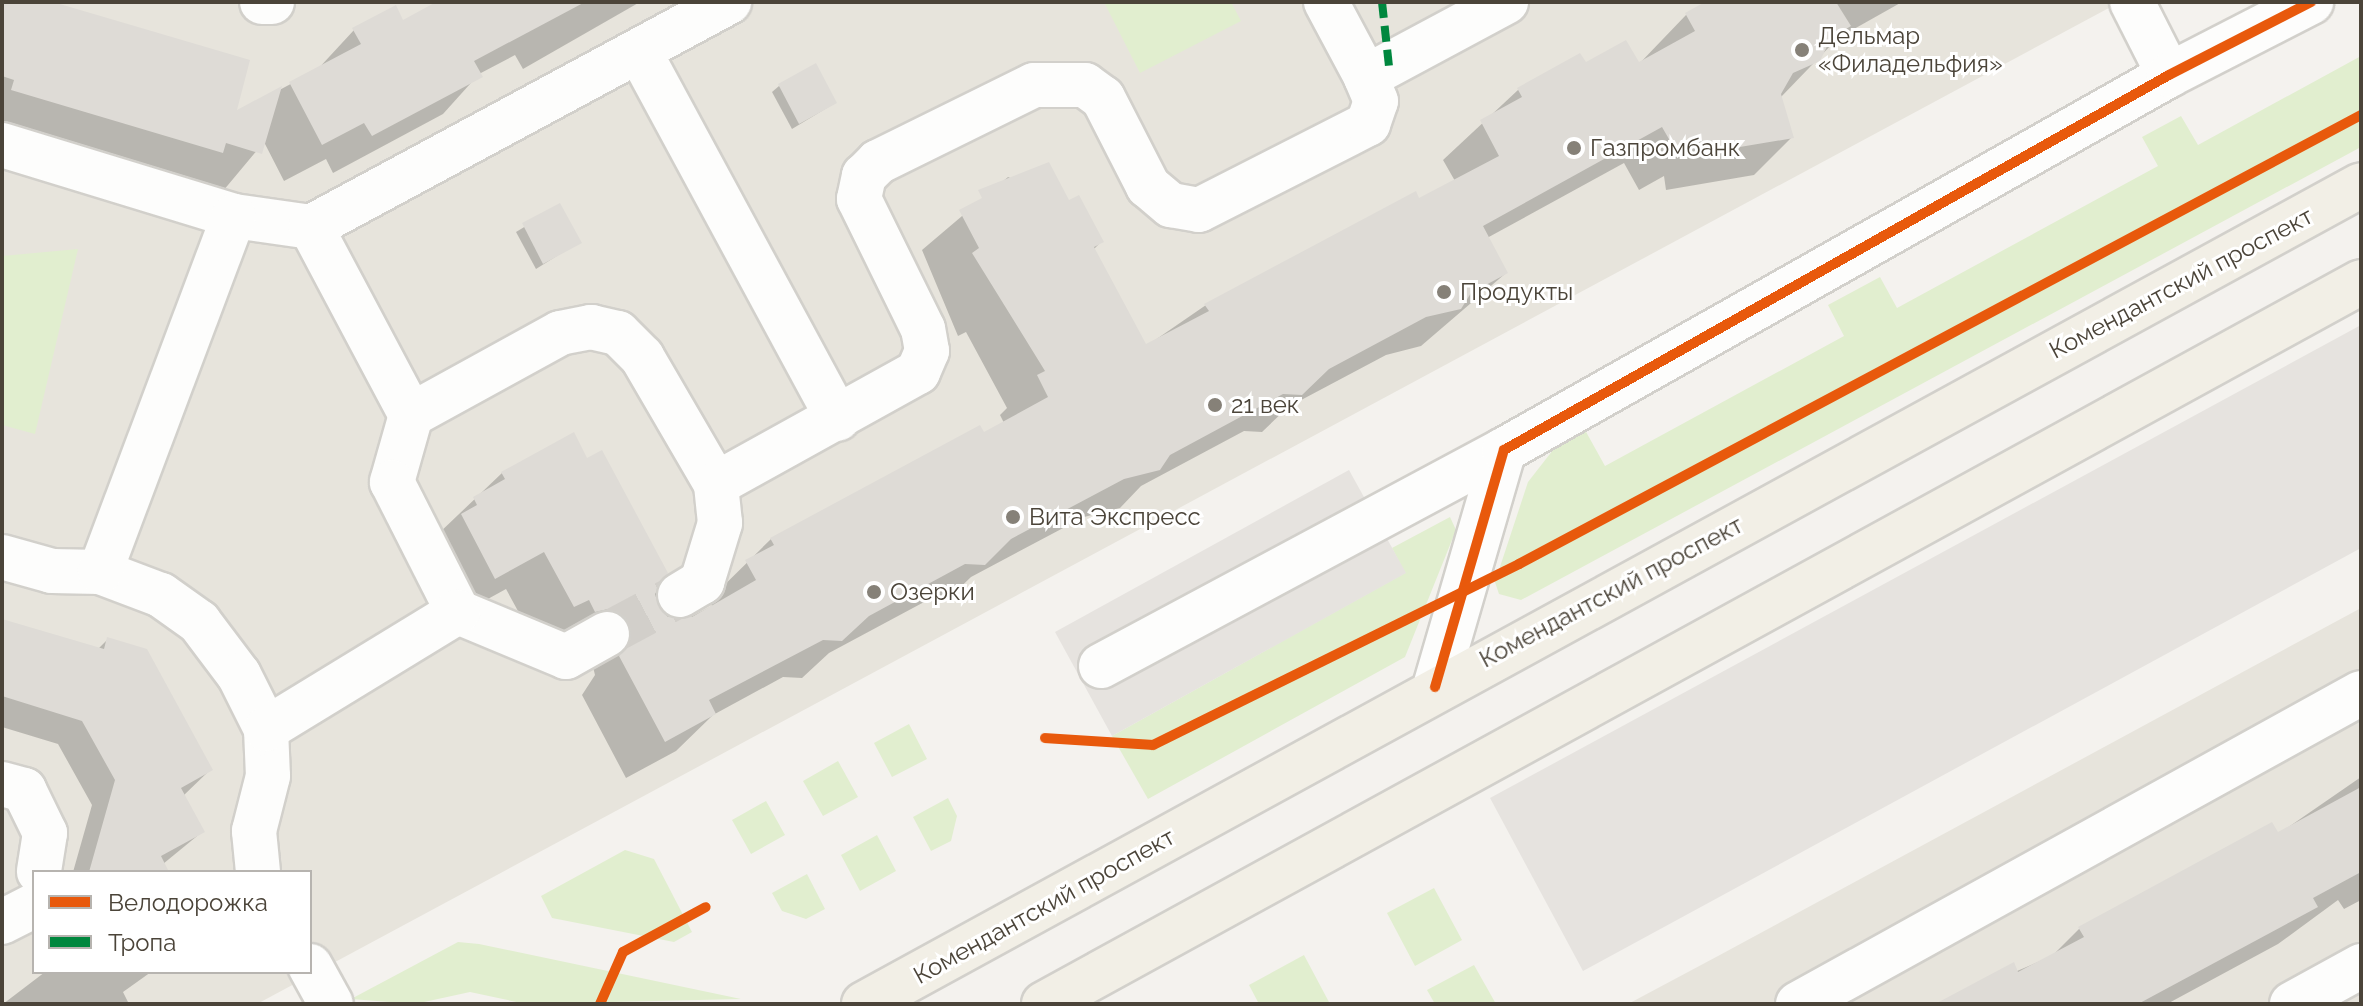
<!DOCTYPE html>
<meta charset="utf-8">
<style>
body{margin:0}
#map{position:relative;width:2363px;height:1006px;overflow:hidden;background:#f4f2ee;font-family:Raleway,sans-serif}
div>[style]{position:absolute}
.residential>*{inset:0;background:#e7e4dc}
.green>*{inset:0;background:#e1eecf}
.parking>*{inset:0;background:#e6e3df}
.shadow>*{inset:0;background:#0003}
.building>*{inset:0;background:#dedbd6}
.minor-tunnel>*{height:44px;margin-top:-22px;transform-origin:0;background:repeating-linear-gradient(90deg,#d2cfca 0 44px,transparent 0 66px)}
.roads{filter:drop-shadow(2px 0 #d2d0cb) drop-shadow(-2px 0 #d2d0cb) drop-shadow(0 2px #d2d0cb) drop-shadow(0 -2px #d2d0cb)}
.minor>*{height:44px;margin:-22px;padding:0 22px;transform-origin:22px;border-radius:22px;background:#fdfdfc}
.major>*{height:44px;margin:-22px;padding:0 22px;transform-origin:22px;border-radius:22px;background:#f2efe6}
.quiet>*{height:8px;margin-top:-4px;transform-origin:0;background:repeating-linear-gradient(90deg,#00873e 0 16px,transparent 0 24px)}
.cycleway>*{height:10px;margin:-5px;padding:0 5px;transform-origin:5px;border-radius:5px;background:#e8590c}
.dots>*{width:22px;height:22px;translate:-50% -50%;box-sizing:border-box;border:4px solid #fff;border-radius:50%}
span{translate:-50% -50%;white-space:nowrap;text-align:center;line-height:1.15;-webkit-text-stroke:6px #fff;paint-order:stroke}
.poi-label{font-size:24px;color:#4b4439}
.left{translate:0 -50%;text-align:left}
.street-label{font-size:24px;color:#4b4439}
.frame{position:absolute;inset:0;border:4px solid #4b4439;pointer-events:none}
.legend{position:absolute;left:32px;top:870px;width:280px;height:104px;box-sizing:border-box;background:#fff;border:2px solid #b7b4b0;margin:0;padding:10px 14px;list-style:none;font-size:24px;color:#4b4439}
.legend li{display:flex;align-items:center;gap:16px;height:40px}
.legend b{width:40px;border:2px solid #b7b4b0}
</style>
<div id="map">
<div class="residential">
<div style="clip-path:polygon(evenodd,2px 2px,2120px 2px,257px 1004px,2px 1004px,2px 2px,34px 872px,310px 872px,310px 972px,34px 972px,34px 872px)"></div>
<div style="clip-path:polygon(2361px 608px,2361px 1004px,1628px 1004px,1718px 956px)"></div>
</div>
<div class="green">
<div style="clip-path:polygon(1104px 2px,1231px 2px,1241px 21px,1140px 73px)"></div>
<div style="clip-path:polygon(2361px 56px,2361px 147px,1521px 600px,1499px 594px,1495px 582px,1528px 482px,1553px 450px,1585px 430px,1605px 466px,1844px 336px,1828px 305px,1880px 277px,1897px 308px,2158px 166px,2142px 137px,2181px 116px,2198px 145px)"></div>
<div style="clip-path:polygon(78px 249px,35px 434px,2px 425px,2px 256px)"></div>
<div style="clip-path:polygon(1450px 517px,1456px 530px,1405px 657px,1148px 799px,1112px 736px,1405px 573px,1392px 548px)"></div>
<div style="clip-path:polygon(909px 724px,927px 759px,892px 777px,874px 743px)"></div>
<div style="clip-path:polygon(838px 761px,858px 797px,823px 816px,803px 781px)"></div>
<div style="clip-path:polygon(948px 798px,957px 816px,951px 841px,931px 851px,913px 817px)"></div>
<div style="clip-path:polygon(766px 801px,785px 835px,751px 854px,732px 820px)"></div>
<div style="clip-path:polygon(877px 835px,896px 871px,860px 891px,841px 855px)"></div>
<div style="clip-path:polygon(625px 850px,654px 859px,692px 932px,674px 942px,552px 918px,541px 896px)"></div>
<div style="clip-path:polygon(807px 874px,825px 909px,806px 919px,782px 911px,772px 893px)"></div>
<div style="clip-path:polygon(1434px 888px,1462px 940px,1415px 966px,1387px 913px)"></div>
<div style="clip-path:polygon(458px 942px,479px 944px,741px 999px,526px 1004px,470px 992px,415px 1004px,351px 999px)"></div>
<div style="clip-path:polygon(1304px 955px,1330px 1004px,1259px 1004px,1249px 985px)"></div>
<div style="clip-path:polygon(1474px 965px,1496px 1004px,1435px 1004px,1427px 990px)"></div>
</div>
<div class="parking">
<div style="clip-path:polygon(2361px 325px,2361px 548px,1583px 971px,1490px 798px)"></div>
<div style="clip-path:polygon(1349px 470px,1406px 573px,1112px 736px,1055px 632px)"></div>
</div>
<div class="shadow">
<div style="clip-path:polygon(2px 2px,46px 2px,234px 114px,317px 70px,354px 30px,402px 22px,440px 2px,640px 2px,523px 69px,515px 55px,479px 74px,443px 114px,333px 173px,326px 159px,284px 181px,264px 142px,223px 191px,2px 136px)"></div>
<div style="clip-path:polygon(1709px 2px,1902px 2px,1838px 38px,1780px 98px,1792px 137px,1754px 175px,1666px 190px,1664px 176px,1639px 190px,1624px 163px,1487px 238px,1506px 273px,1421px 346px,1386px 355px,1288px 407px,1262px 432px,1244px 431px,1141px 486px,1120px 508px,1084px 517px,971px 577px,945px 602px,926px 601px,829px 653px,802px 678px,783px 677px,713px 715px,676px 751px,626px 778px,582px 695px,595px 675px,591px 659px,536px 644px,506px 589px,457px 616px,436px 536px,502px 473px,656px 583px,656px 608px,681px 622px,712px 606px,709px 600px,771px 539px,1004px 423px,1000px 415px,1007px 408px,966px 332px,958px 336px,922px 250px,1008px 177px,1068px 203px,1101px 242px,1093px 250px,1145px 347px,1206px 305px,1455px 181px,1443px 160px,1518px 90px,1585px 65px,1638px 65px,1686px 15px)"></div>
<div style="clip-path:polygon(779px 86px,835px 103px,792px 129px,772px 92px)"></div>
<div style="clip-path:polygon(559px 206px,579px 242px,536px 269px,516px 232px)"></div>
<div style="clip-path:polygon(2px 621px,98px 649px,108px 639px,210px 770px,183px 796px,202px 832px,163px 864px,167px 872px,73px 872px,92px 805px,58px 744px,2px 727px)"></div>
<div style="clip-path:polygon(2361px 777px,2361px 900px,2344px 909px,2338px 900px,2278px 944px,2167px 1004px,1940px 1004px,2052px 956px,2079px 929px,2277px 835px)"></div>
<div style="clip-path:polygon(45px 972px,151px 972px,123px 992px,129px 1004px,3px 1004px)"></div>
</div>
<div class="building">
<div style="clip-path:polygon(2px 2px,53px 2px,250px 60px,237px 110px,282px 86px,262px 154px,226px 143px,223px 153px,11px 90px,14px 80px,2px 76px)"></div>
<div style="clip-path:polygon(436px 2px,585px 2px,474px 61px,483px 77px,372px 136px,364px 123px,322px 145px,289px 82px,361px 44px,352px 28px,396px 5px,403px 20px)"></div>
<div style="clip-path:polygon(1705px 2px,1836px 2px,1851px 26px,1831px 38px,1820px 61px,1793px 73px,1781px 94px,1794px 138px,1704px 153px,1701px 140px,1677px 153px,1662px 127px,1483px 226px,1508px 273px,1471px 293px,1461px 309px,1426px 317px,1329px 369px,1302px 395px,1283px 394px,1170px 455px,1160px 470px,1124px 479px,1011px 539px,985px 565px,965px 564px,869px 616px,842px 641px,823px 640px,709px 700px,716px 714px,665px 742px,619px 656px,632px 635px,628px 621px,608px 609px,595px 612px,589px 600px,574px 607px,544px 552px,495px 579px,461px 514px,477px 505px,473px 497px,505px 479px,501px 472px,574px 432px,587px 458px,602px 450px,668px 573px,655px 594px,659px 608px,668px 617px,692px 617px,756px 580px,745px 560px,774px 545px,770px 538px,980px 425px,984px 432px,1048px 397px,1037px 375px,1045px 371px,972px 253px,979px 248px,959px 210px,982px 198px,978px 190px,1049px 162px,1069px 200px,1079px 195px,1104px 242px,1094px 247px,1146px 344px,1209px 311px,1204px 304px,1416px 191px,1419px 198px,1499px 156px,1480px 120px,1522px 97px,1517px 88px,1580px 53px,1586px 62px,1626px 40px,1639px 62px,1695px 31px,1685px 13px)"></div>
<div style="clip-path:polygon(816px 63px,837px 103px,799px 124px,778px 84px)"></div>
<div style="clip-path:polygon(560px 203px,582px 243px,543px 264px,522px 223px)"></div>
<div style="clip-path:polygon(2px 619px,104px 649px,107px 637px,147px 649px,213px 770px,181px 788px,205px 832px,161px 856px,169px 872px,89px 872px,115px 780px,82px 721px,2px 696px)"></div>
<div style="clip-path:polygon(2361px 787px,2361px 872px,2313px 898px,2318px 907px,2138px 1004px,1935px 1004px,2014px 962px,2018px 972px,2084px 937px,2078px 927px,2272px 822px,2278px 832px)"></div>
</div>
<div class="minor-tunnel">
<div style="left:607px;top:634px;width:83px;rotate:-28.1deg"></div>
</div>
<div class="roads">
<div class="minor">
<div style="left:262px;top:2px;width:10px"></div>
<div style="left:1326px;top:2px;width:85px;rotate:61.9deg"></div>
<div style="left:1366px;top:77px;width:159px;rotate:-28.2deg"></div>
<div style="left:2132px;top:2px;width:82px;rotate:63.1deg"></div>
<div style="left:639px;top:51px;width:418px;rotate:61.6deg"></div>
<div style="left:2px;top:145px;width:243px;rotate:17deg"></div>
<div style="left:234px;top:216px;width:78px;rotate:8.1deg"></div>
<div style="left:311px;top:227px;width:475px;rotate:-28.3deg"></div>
<div style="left:311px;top:227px;width:213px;rotate:62deg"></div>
<div style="left:411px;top:415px;width:70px;rotate:105.8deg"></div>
<div style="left:392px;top:482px;width:146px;rotate:63.1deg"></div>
<div style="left:458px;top:612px;width:117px;rotate:22.6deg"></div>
<div style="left:566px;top:657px;width:47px;rotate:-29.3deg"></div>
<div style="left:411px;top:415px;width:170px;rotate:-28.8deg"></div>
<div style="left:560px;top:333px;width:32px;rotate:-11deg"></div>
<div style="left:591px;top:327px;width:28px;rotate:13deg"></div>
<div style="left:618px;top:333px;width:34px;rotate:45deg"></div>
<div style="left:642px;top:357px;width:147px;rotate:59.8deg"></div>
<div style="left:2px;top:557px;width:52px;rotate:15.6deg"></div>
<div style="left:52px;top:571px;width:48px;rotate:1.2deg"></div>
<div style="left:100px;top:572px;width:65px;rotate:20.7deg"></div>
<div style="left:161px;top:595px;width:47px;rotate:35.4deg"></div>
<div style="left:199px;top:622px;width:66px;rotate:53deg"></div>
<div style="left:239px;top:675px;width:60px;rotate:63.4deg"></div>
<div style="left:266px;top:729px;width:47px;rotate:87.6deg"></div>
<div style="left:268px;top:776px;width:57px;rotate:104.3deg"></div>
<div style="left:254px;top:831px;width:41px;rotate:84.4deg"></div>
<div style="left:100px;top:572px;width:380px;rotate:-69.4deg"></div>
<div style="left:680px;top:595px;width:26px;rotate:-31deg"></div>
<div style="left:702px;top:582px;width:62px;rotate:-73deg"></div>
<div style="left:720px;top:523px;width:39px;rotate:-96deg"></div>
<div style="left:716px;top:484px;width:231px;rotate:-29deg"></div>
<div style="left:918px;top:372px;width:23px;rotate:-67deg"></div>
<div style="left:927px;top:351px;width:22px;rotate:-100deg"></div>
<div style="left:923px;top:329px;width:145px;rotate:-116.2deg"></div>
<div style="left:859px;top:199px;width:24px;rotate:-78deg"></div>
<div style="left:864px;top:176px;width:20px;rotate:-45deg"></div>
<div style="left:878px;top:162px;width:174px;rotate:-26.3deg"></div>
<div style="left:1034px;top:85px;width:51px"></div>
<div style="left:1085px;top:85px;width:22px;rotate:36deg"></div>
<div style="left:1103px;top:98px;width:99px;rotate:62.9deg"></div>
<div style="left:1148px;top:186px;width:30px;rotate:40deg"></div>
<div style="left:1171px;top:205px;width:28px;rotate:10deg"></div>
<div style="left:1199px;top:210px;width:190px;rotate:-27deg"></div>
<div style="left:1368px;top:124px;width:24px;rotate:-71deg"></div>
<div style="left:1376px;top:101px;width:26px;rotate:-113deg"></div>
<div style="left:1101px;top:666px;width:457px;rotate:-28.2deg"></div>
<div style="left:1435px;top:687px;width:247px;rotate:-73.8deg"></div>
<div style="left:1504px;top:450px;width:763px;rotate:-29.42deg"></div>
<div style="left:2169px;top:75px;width:160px;rotate:-27.2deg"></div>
<div style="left:266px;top:729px;width:225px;rotate:-31.4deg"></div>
<div style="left:2px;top:784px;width:23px;rotate:15deg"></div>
<div style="left:24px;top:790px;width:48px;rotate:64deg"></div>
<div style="left:45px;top:833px;width:39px;rotate:99deg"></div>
<div style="left:2px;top:922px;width:36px;rotate:-27deg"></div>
<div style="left:310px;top:966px;width:43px;rotate:61.1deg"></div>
<div style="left:1798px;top:1004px;width:643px;rotate:-28.92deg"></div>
<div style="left:2292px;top:1004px;width:79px;rotate:-28.8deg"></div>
</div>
<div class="major">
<div style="left:864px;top:1004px;width:1706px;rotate:-28.68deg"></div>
<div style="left:1044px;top:1004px;width:1502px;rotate:-28.73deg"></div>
</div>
</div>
<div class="quiet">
<div style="left:1382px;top:2px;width:64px;rotate:83.8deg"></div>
</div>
<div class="cycleway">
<div style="left:1435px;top:687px;width:247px;rotate:-73.8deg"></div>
<div style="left:1504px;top:450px;width:763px;rotate:-29.42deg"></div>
<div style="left:2169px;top:75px;width:160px;rotate:-27.2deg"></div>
<div style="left:1045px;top:738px;width:108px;rotate:3.7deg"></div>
<div style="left:1153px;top:745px;width:408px;rotate:-26.3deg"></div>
<div style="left:1519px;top:564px;width:954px;rotate:-28.07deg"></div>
<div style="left:600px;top:1004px;width:57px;rotate:-66.1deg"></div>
<div style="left:623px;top:952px;width:94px;rotate:-28.5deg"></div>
</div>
<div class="dots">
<div style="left:1802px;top:50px;background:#868178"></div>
<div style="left:1574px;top:148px;background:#868178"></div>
<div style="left:1444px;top:292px;background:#868178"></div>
<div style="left:1215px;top:405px;background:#868178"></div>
<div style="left:1013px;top:517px;background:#868178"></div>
<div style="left:874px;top:592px;background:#868178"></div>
</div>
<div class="poi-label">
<span class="left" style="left:1818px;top:50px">Дельмар<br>«Филадельфия»</span>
<span class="left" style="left:1590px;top:148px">Газпромбанк</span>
<span class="left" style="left:1460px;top:292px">Продукты</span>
<span class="left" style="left:1231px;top:405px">21 век</span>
<span class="left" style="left:1029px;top:517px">Вита Экспресс</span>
<span class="left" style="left:890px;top:592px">Озерки</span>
</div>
<div class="street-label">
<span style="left:2181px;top:283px;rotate:-28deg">Комендантский проспект</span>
<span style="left:1611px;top:592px;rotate:-28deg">Комендантский проспект</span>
<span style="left:1044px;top:906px;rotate:-29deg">Комендантский проспект</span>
</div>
<div class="frame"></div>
<ul class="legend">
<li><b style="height:10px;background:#e8590c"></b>Велодорожка</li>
<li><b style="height:10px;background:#00873e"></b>Тропа</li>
</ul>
</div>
